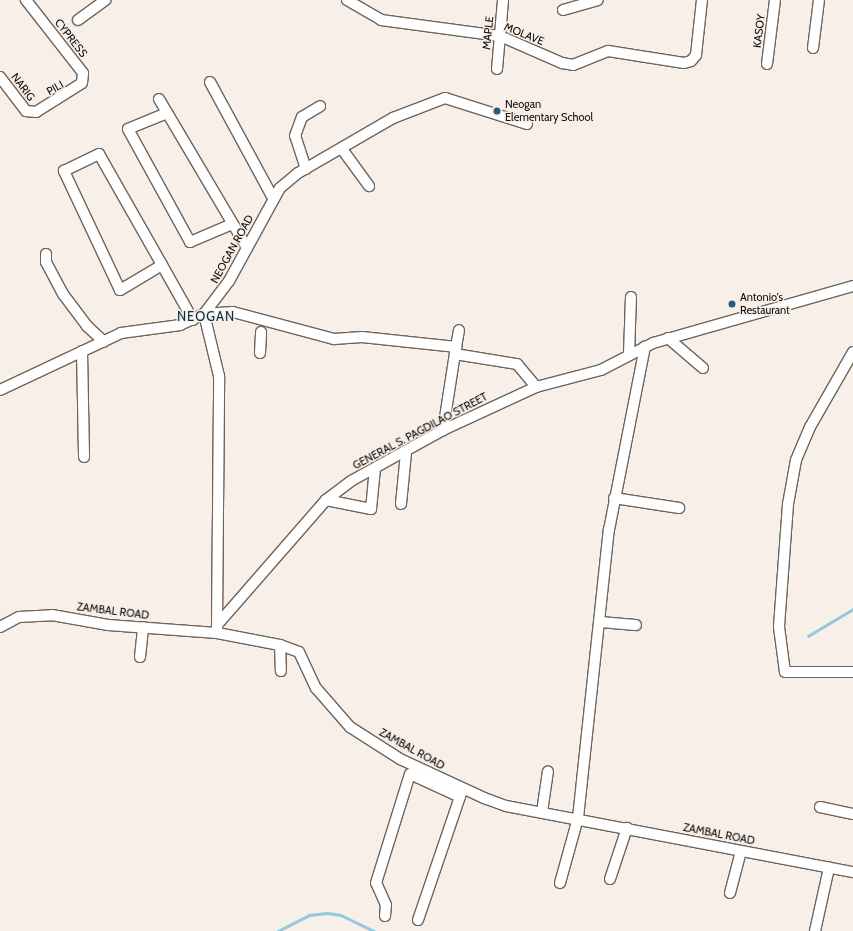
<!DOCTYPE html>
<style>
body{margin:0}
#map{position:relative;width:853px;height:931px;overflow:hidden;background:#f8efe8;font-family:Cabin,sans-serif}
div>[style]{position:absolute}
.stream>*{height:2.5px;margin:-1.25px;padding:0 1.25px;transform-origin:1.25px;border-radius:1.25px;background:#93c8de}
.roads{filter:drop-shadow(1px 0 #6c655e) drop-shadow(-1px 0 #6c655e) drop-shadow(0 1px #6c655e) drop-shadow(0 -1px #6c655e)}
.minor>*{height:10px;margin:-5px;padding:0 5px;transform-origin:5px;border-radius:5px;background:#fff}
.dots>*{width:11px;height:11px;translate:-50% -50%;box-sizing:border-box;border:2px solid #f8efe8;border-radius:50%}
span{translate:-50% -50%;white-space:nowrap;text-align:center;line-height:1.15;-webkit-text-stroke:3px #f8efe8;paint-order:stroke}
.street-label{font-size:11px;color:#0f0c0a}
.poi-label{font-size:11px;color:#0f0c0a}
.left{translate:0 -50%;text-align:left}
.quarter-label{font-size:13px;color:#003445;letter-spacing:1px}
</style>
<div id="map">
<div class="stream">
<div style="left:808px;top:636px;width:52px;rotate:-31deg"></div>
<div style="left:278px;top:931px;width:35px;rotate:-27deg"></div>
<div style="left:309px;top:915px;width:18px;rotate:-6deg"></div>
<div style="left:327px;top:913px;width:14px;rotate:8deg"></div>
<div style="left:341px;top:915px;width:37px;rotate:26deg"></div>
</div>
<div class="roads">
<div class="minor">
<div style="left:347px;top:0;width:39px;rotate:30deg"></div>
<div style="left:381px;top:20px;width:120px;rotate:7.7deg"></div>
<div style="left:500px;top:36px;width:68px;rotate:23.5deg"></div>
<div style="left:562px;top:63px;width:11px;rotate:10deg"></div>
<div style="left:573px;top:65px;width:38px;rotate:-22deg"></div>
<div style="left:608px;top:51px;width:77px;rotate:9deg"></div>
<div style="left:684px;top:63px;width:7px;rotate:-16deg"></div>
<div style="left:691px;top:61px;width:8px;rotate:-50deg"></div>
<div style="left:696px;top:55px;width:55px;rotate:-83.8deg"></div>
<div style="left:563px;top:10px;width:36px;rotate:-16deg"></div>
<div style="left:78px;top:20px;width:34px;rotate:-36deg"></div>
<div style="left:813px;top:48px;width:48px;rotate:-82.9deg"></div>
<div style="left:767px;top:64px;width:64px;rotate:-82.9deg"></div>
<div style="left:497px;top:69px;width:69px;rotate:-85deg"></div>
<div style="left:0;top:77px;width:43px;rotate:52.6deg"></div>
<div style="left:26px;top:111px;width:10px;rotate:6deg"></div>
<div style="left:36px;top:112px;width:54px;rotate:-32.2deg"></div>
<div style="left:82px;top:83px;width:10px;rotate:-84deg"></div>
<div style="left:83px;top:73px;width:93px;rotate:-128deg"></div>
<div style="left:210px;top:82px;width:132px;rotate:61.5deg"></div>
<div style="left:159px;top:99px;width:173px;rotate:59.4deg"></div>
<div style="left:167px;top:113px;width:42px;rotate:157.7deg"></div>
<div style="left:128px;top:129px;width:129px;rotate:61.2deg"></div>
<div style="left:190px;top:242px;width:43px;rotate:-23deg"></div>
<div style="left:342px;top:149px;width:46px;rotate:53.9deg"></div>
<div style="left:306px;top:169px;width:35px;rotate:-108deg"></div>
<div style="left:295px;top:136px;width:20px;rotate:-70deg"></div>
<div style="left:302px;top:117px;width:21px;rotate:-31deg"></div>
<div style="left:46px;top:254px;width:8px;rotate:90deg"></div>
<div style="left:46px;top:262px;width:36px;rotate:62deg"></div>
<div style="left:63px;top:294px;width:40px;rotate:53deg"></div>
<div style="left:87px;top:326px;width:23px;rotate:43deg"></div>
<div style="left:162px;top:265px;width:49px;rotate:149.2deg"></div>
<div style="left:120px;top:290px;width:132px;rotate:-115.2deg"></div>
<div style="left:64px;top:171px;width:39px;rotate:-26deg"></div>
<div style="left:99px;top:154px;width:128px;rotate:60.4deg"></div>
<div style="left:162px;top:265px;width:63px;rotate:60.6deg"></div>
<div style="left:668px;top:338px;width:46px;rotate:40.6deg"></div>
<div style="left:456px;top:347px;width:17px;rotate:-80deg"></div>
<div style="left:82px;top:351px;width:106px;rotate:88.9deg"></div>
<div style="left:853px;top:352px;width:86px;rotate:119.8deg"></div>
<div style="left:810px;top:427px;width:36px;rotate:113deg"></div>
<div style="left:796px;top:460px;width:45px;rotate:100.3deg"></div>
<div style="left:788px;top:504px;width:123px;rotate:94.2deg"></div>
<div style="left:779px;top:627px;width:45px;rotate:82.4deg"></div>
<div style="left:785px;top:672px;width:68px"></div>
<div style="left:260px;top:353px;width:21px;rotate:-87deg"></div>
<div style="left:455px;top:354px;width:63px;rotate:9.2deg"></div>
<div style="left:517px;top:364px;width:30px;rotate:50deg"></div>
<div style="left:629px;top:354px;width:57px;rotate:-88deg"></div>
<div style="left:0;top:390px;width:134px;rotate:-25.2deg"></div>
<div style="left:121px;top:333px;width:60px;rotate:-7.7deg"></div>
<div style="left:180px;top:325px;width:26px;rotate:-25deg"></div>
<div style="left:204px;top:314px;width:41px;rotate:-52.9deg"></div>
<div style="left:229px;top:281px;width:106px;rotate:-61.3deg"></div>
<div style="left:280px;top:188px;width:23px;rotate:-40deg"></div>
<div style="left:298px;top:173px;width:110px;rotate:-30.1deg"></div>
<div style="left:393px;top:118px;width:56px;rotate:-21deg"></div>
<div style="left:445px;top:98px;width:86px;rotate:17.6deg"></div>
<div style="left:614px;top:498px;width:66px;rotate:8.7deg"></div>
<div style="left:326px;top:500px;width:46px;rotate:11.3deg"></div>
<div style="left:371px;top:509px;width:41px;rotate:-84.4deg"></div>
<div style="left:401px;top:504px;width:51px;rotate:-84.4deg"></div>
<div style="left:600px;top:622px;width:36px;rotate:5deg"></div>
<div style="left:217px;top:625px;width:249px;rotate:-89.5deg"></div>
<div style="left:219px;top:376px;width:64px;rotate:-103.6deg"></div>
<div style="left:204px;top:314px;width:29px;rotate:-4deg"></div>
<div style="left:233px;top:312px;width:105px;rotate:15deg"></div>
<div style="left:334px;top:339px;width:28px;rotate:-4deg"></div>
<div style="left:362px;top:337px;width:95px;rotate:6.1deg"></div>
<div style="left:456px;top:347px;width:84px;rotate:98.9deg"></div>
<div style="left:0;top:627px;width:21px;rotate:-28deg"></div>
<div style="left:19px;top:617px;width:33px;rotate:-3deg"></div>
<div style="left:52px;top:615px;width:57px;rotate:10.1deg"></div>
<div style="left:108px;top:625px;width:109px;rotate:4.2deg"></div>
<div style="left:217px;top:633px;width:64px;rotate:10.8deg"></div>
<div style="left:280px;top:645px;width:20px;rotate:20deg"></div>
<div style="left:299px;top:652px;width:40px;rotate:65deg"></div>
<div style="left:316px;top:688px;width:52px;rotate:48.9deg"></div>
<div style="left:350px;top:727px;width:59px;rotate:32.6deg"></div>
<div style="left:400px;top:759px;width:93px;rotate:24.9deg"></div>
<div style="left:484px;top:798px;width:23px;rotate:20deg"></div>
<div style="left:506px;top:806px;width:353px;rotate:10.8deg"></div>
<div style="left:217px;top:633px;width:8px;rotate:-90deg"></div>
<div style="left:217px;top:625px;width:166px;rotate:-48.9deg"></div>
<div style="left:326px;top:500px;width:31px;rotate:-37deg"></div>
<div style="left:351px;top:481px;width:105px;rotate:-29deg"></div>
<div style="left:443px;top:430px;width:102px;rotate:-24.8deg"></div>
<div style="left:536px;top:387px;width:67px;rotate:-14.7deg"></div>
<div style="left:601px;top:370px;width:59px;rotate:-27.4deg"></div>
<div style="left:653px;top:343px;width:208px;rotate:-15.9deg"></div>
<div style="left:280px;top:645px;width:26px;rotate:88deg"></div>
<div style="left:140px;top:657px;width:30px;rotate:-84deg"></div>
<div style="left:820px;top:807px;width:34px;rotate:12deg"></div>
<div style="left:542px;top:812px;width:41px;rotate:-81.7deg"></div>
<div style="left:610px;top:879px;width:54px;rotate:-71.6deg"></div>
<div style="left:560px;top:883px;width:67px;rotate:-74.5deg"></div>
<div style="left:578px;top:818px;width:290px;rotate:-83.9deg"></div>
<div style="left:609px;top:530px;width:187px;rotate:-78.9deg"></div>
<div style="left:730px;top:893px;width:43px;rotate:-75.3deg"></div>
<div style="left:385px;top:916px;width:11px;rotate:-85deg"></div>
<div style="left:386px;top:905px;width:24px;rotate:-114deg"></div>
<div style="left:376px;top:883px;width:114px;rotate:-72.7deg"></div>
<div style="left:410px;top:774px;width:55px;rotate:24.7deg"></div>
<div style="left:418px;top:920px;width:136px;rotate:-71.2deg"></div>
<div style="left:815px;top:931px;width:65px;rotate:-77.5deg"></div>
</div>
</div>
<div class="dots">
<div style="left:497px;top:111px;background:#215f76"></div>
<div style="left:732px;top:304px;background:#215f76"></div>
</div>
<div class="street-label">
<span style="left:759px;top:31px;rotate:-83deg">KASOY</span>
<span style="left:488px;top:33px;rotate:-84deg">MAPLE</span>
<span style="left:524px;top:34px;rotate:22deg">MOLAVE</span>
<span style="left:71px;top:38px;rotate:52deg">CYPRESS</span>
<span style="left:23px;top:87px;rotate:53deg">NARIG</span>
<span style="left:55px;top:88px;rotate:-29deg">PILI</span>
<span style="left:232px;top:249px;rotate:-61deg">NEOGAN ROAD</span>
<span style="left:420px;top:431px;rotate:-28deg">GENERAL S. PAGDILAO STREET</span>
<span style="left:113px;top:611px;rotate:7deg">ZAMBAL ROAD</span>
<span style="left:412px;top:749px;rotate:29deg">ZAMBAL ROAD</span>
<span style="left:719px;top:834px;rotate:11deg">ZAMBAL ROAD</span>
</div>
<div class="poi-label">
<span class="left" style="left:505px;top:111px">Neogan<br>Elementary School</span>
<span class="left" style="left:740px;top:304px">Antonio's<br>Restaurant</span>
</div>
<div class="quarter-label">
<span style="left:206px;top:316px">NEOGAN</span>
</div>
</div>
